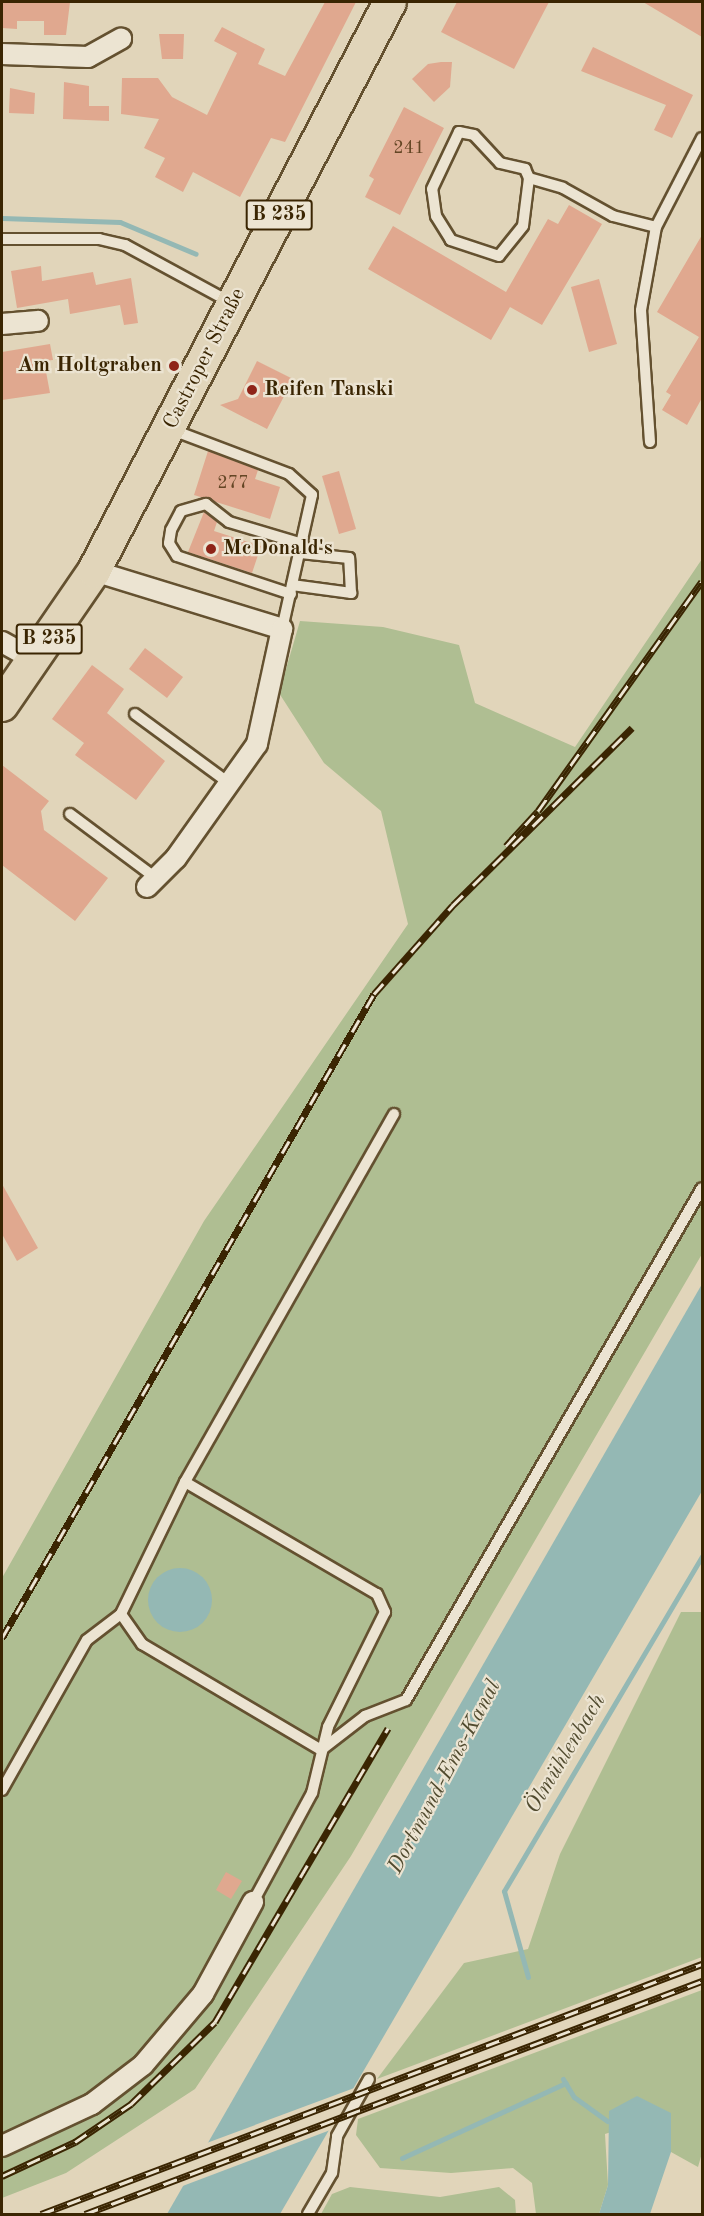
<!DOCTYPE html>
<meta charset="utf-8">
<style>
body{margin:0}
#map{position:relative;width:704px;height:2216px;overflow:hidden;background:#e1d5ba;font-family:"Old Standard TT",serif}
div>[style]{position:absolute}
.green>*{inset:0;background:#afbe92}
.water>*{inset:0;background:#94b8b4}
.round{border-radius:50%}
.pier>*{inset:0;background:#e1d5ba}
.stream>*{height:5px;margin:-2.5px;padding:0 2.5px;transform-origin:2.5px;border-radius:2.5px;background:#94b8b4}
.building>*{inset:0;background:#e0a88f}
.roads{filter:drop-shadow(2px 0 #645130) drop-shadow(-2px 0 #645130) drop-shadow(0 2px #645130) drop-shadow(0 -2px #645130)}
.service>*{height:10px;margin:-5px;padding:0 5px;transform-origin:5px;border-radius:5px;background:#ece4d2}
.minor>*{height:20px;margin:-10px;padding:0 10px;transform-origin:10px;border-radius:10px;background:#ece4d2}
.primary>*{height:32px;margin:-16px;padding:0 16px;transform-origin:16px;border-radius:16px;background:#e1d5ba}
.rail>*{height:7px;margin-top:-3.5px;transform-origin:0;background:repeating-linear-gradient(90deg,#ece4d2 0 14px,#3a2502 0 28px);box-sizing:border-box;border-block:2px solid #3a2502}
.dots>*{width:16px;height:16px;translate:-50% -50%;box-sizing:border-box;border:3px solid #ece4d2;border-radius:50%}
span{translate:-50% -50%;white-space:nowrap;text-align:center;line-height:1.15;-webkit-text-stroke:4.5px #ece4d2;paint-order:stroke}
.number-label{font-size:18px;color:#644625}
.number-label span{-webkit-text-stroke-width:0}
.shield-label span{padding:2px 4px;background:#ece4d2;border:2px solid;border-radius:4px;-webkit-text-stroke-width:0}
.shield-label{font-size:20px;color:#3a2502;font-weight:700}
.street-label{font-size:21px;color:#3a2502}
.poi-label{font-size:21px;color:#3a2502;font-weight:700}
.right{translate:-100% -50%;text-align:right}
.left{translate:0 -50%;text-align:left}
.water-label{font-size:22px;color:#504a2e;font-style:italic}
.frame{position:absolute;inset:0;border:3px solid #3a2502;pointer-events:none}
</style>
<div id="map">
<div class="green">
<div style="clip-path:polygon(702px 559px,702px 1254px,351px 1856px,195px 2089px,66px 2173px,2px 2198px,2px 1578px,204px 1221px,408px 924px,381px 811px,324px 763px,279px 693px,300px 621px,383px 627px,459px 645px,475px 703px,575px 747px)"></div>
<div style="clip-path:polygon(681px 1612px,702px 1612px,702px 1957px,377px 2079px,464px 1963px,528px 1949px,560px 1854px)"></div>
<div style="clip-path:polygon(702px 1990px,702px 2153px,698px 2167px,671px 2152px,671px 2113px,605px 2134px,608px 2185px,599px 2214px,536px 2214px,532px 2183px,513px 2168px,451px 2173px,380px 2168px,356px 2135px,358px 2119px)"></div>
<div style="clip-path:polygon(350px 2187px,440px 2197px,499px 2187px,515px 2200px,516px 2214px,321px 2214px,332px 2194px)"></div>
</div>
<div class="water">
<div style="clip-path:polygon(702px 1284px,702px 1491px,280px 2214px,167px 2214px)"></div>
<div class="round" style="left:148px;top:1568px;width:64px;height:64px"></div>
<div style="clip-path:polygon(637px 2096px,671px 2113px,671px 2152px,650px 2214px,599px 2214px,608px 2185px,609px 2111px)"></div>
</div>
<div class="pier">
<div style="clip-path:polygon(357px 2087px,333px 2129px,180px 2187px,204px 2144px)"></div>
</div>
<div class="stream">
<div style="left:2px;top:218px;width:118px;rotate:1.9deg"></div>
<div style="left:120px;top:222px;width:82px;rotate:22.8deg"></div>
<div style="left:528px;top:1977px;width:89px;rotate:-105.6deg"></div>
<div style="left:504px;top:1891px;width:389px;rotate:-59.4deg"></div>
<div style="left:563px;top:2079px;width:21px;rotate:59deg"></div>
<div style="left:574px;top:2097px;width:41px;rotate:36deg"></div>
<div style="left:402px;top:2158px;width:180px;rotate:-24.6deg"></div>
</div>
<div class="building">
<div style="clip-path:polygon(70px 2px,66px 35px,44px 35px,44px 21px,17px 21px,17px 29px,2px 28px,2px 3px)"></div>
<div style="clip-path:polygon(325px 2px,356px 2px,285px 142px,271px 138px,240px 197px,193px 172px,183px 192px,155px 177px,165px 158px,144px 148px,159px 119px,121px 114px,122px 78px,158px 78px,172px 97px,207px 115px,237px 53px,214px 41px,222px 27px,265px 49px,258px 64px,285px 76px)"></div>
<div style="clip-path:polygon(457px 2px,549px 2px,514px 69px,441px 32px)"></div>
<div style="clip-path:polygon(643px 2px,702px 2px,702px 37px)"></div>
<div style="clip-path:polygon(159px 34px,184px 34px,183px 59px,162px 59px)"></div>
<div style="clip-path:polygon(593px 47px,693px 95px,672px 138px,654px 130px,666px 105px,581px 71px)"></div>
<div style="clip-path:polygon(441px 62px,452px 62px,450px 87px,434px 102px,412px 79px,428px 64px)"></div>
<div style="clip-path:polygon(64px 82px,89px 86px,89px 106px,109px 106px,109px 121px,63px 119px)"></div>
<div style="clip-path:polygon(10px 88px,35px 93px,34px 114px,9px 113px)"></div>
<div style="clip-path:polygon(404px 107px,444px 128px,400px 215px,365px 197px,374px 179px,369px 176px)"></div>
<div style="clip-path:polygon(569px 205px,602px 224px,542px 325px,510px 307px,491px 340px,368px 269px,393px 226px,506px 292px,548px 219px,558px 224px)"></div>
<div style="clip-path:polygon(702px 235px,702px 398px,687px 425px,662px 410px,671px 395px,666px 392px,699px 337px,657px 312px)"></div>
<div style="clip-path:polygon(41px 266px,42px 281px,93px 272px,96px 285px,131px 278px,138px 323px,124px 325px,120px 305px,70px 314px,68px 299px,17px 308px,11px 271px)"></div>
<div style="clip-path:polygon(599px 279px,617px 344px,589px 352px,571px 287px)"></div>
<div style="clip-path:polygon(50px 344px,53px 360px,44px 361px,50px 393px,2px 400px,2px 352px)"></div>
<div style="clip-path:polygon(257px 361px,293px 379px,267px 429px,220px 405px,238px 399px)"></div>
<div style="clip-path:polygon(208px 451px,258px 470px,255px 479px,280px 487px,270px 519px,194px 495px)"></div>
<div style="clip-path:polygon(339px 471px,356px 529px,339px 534px,322px 476px)"></div>
<div style="clip-path:polygon(204px 512px,217px 522px,214px 531px,261px 546px,252px 573px,188px 552px)"></div>
<div style="clip-path:polygon(145px 648px,183px 677px,167px 698px,129px 669px)"></div>
<div style="clip-path:polygon(92px 665px,124px 689px,107px 713px,165px 761px,136px 800px,75px 755px,84px 743px,52px 719px)"></div>
<div style="clip-path:polygon(2px 765px,49px 801px,41px 811px,44px 830px,108px 878px,75px 921px,2px 865px)"></div>
<div style="clip-path:polygon(2px 1184px,38px 1248px,17px 1261px,2px 1234px)"></div>
<div style="clip-path:polygon(226px 1872px,242px 1881px,231px 1899px,216px 1890px)"></div>
</div>
<div class="roads">
<div class="service">
<div style="left:529px;top:178px;width:48px;rotate:97.1deg"></div>
<div style="left:523px;top:226px;width:38px;rotate:129deg"></div>
<div style="left:499px;top:256px;width:51px;rotate:-161.6deg"></div>
<div style="left:451px;top:240px;width:28px;rotate:-122deg"></div>
<div style="left:436px;top:216px;width:27px;rotate:-98deg"></div>
<div style="left:432px;top:189px;width:63px;rotate:-64.7deg"></div>
<div style="left:459px;top:132px;width:15px;rotate:11deg"></div>
<div style="left:474px;top:135px;width:38px;rotate:47deg"></div>
<div style="left:500px;top:163px;width:26px;rotate:13deg"></div>
<div style="left:525px;top:169px;width:10px;rotate:66deg"></div>
<div style="left:529px;top:178px;width:35px;rotate:16deg"></div>
<div style="left:563px;top:188px;width:57px;rotate:29.2deg"></div>
<div style="left:613px;top:216px;width:44px;rotate:14.3deg"></div>
<div style="left:2px;top:239px;width:97px"></div>
<div style="left:99px;top:239px;width:27px;rotate:13deg"></div>
<div style="left:125px;top:245px;width:119px;rotate:28.5deg"></div>
<div style="left:170px;top:429px;width:127px;rotate:20.7deg"></div>
<div style="left:289px;top:474px;width:31px;rotate:42deg"></div>
<div style="left:312px;top:495px;width:137px;rotate:102.6deg"></div>
<div style="left:650px;top:442px;width:132px;rotate:-93.9deg"></div>
<div style="left:641px;top:310px;width:84px;rotate:-79.8deg"></div>
<div style="left:656px;top:227px;width:100px;rotate:-62.7deg"></div>
<div style="left:292px;top:585px;width:60px;rotate:7.7deg"></div>
<div style="left:351px;top:593px;width:35px;rotate:-93deg"></div>
<div style="left:349px;top:558px;width:49px;rotate:-174.2deg"></div>
<div style="left:291px;top:594px;width:120px;rotate:-161.6deg"></div>
<div style="left:177px;top:556px;width:15px;rotate:-122deg"></div>
<div style="left:169px;top:543px;width:13px;rotate:-81deg"></div>
<div style="left:171px;top:530px;width:21px;rotate:-62deg"></div>
<div style="left:181px;top:511px;width:26px;rotate:-16deg"></div>
<div style="left:206px;top:504px;width:29px;rotate:38deg"></div>
<div style="left:229px;top:522px;width:77px;rotate:16.6deg"></div>
<div style="left:135px;top:714px;width:117px;rotate:36.3deg"></div>
<div style="left:70px;top:814px;width:107px;rotate:36.7deg"></div>
<div style="left:394px;top:1114px;width:423px;rotate:119.6deg"></div>
<div style="left:185px;top:1482px;width:147px;rotate:115.9deg"></div>
<div style="left:121px;top:1614px;width:37px;rotate:55deg"></div>
<div style="left:142px;top:1644px;width:208px;rotate:30.6deg"></div>
<div style="left:321px;top:1750px;width:56px;rotate:-37.7deg"></div>
<div style="left:365px;top:1716px;width:44px;rotate:-21.3deg"></div>
<div style="left:406px;top:1700px;width:591px;rotate:-59.97deg"></div>
<div style="left:185px;top:1482px;width:222px;rotate:30.3deg"></div>
<div style="left:377px;top:1594px;width:20px;rotate:66deg"></div>
<div style="left:385px;top:1612px;width:128px;rotate:116.4deg"></div>
<div style="left:328px;top:1727px;width:68px;rotate:103.6deg"></div>
<div style="left:312px;top:1793px;width:124px;rotate:118.4deg"></div>
<div style="left:2px;top:1790px;width:172px;rotate:-60.5deg"></div>
<div style="left:87px;top:1640px;width:43px;rotate:-37.4deg"></div>
<div style="left:308px;top:2214px;width:48px;rotate:-59.7deg"></div>
<div style="left:332px;top:2173px;width:37px;rotate:-82deg"></div>
<div style="left:337px;top:2136px;width:65px;rotate:-60.7deg"></div>
</div>
<div class="minor">
<div style="left:2px;top:54px;width:86px;rotate:2deg"></div>
<div style="left:88px;top:57px;width:38px;rotate:-29deg"></div>
<div style="left:2px;top:324px;width:36px;rotate:-5deg"></div>
<div style="left:94px;top:571px;width:197px;rotate:17.1deg"></div>
<div style="left:282px;top:629px;width:118px;rotate:102.3deg"></div>
<div style="left:257px;top:744px;width:140px;rotate:125.4deg"></div>
<div style="left:176px;top:858px;width:41px;rotate:135deg"></div>
<div style="left:2px;top:642px;width:38px;rotate:29deg"></div>
<div style="left:2px;top:2146px;width:99px;rotate:-25deg"></div>
<div style="left:92px;top:2104px;width:64px;rotate:-37.4deg"></div>
<div style="left:143px;top:2065px;width:93px;rotate:-49.8deg"></div>
<div style="left:203px;top:1994px;width:105px;rotate:-61.5deg"></div>
</div>
<div class="primary">
<div style="left:2px;top:705px;width:163px;rotate:-55.5deg"></div>
<div style="left:94px;top:571px;width:641px;rotate:-62.52deg"></div>
</div>
</div>
<div class="rail">
<div style="left:506px;top:846px;width:47px;rotate:-47.6deg"></div>
<div style="left:538px;top:811px;width:282px;rotate:-54.5deg"></div>
<div style="left:2px;top:1638px;width:744px;rotate:-59.99deg"></div>
<div style="left:374px;top:994px;width:119px;rotate:-48.4deg"></div>
<div style="left:453px;top:905px;width:252px;rotate:-44.7deg"></div>
<div style="left:2px;top:2176px;width:81px;rotate:-25deg"></div>
<div style="left:75px;top:2142px;width:68px;rotate:-34.2deg"></div>
<div style="left:131px;top:2104px;width:117px;rotate:-44.3deg"></div>
<div style="left:215px;top:2022px;width:341px;rotate:-59.5deg"></div>
<div style="left:41px;top:2214px;width:707px;rotate:-20.72deg"></div>
<div style="left:85px;top:2214px;width:660px;rotate:-20.69deg"></div>
</div>
<div class="dots">
<div style="left:174px;top:366px;background:#8f2418"></div>
<div style="left:252px;top:390px;background:#8f2418"></div>
<div style="left:211px;top:549px;background:#8f2418"></div>
</div>
<div class="number-label">
<span style="left:409px;top:148px">241</span>
<span style="left:233px;top:483px">277</span>
</div>
<div class="shield-label">
<span style="left:279px;top:215px">B 235</span>
<span style="left:49px;top:639px">B 235</span>
</div>
<div class="street-label">
<span style="left:205px;top:359px;rotate:-63deg">Castroper Straße</span>
</div>
<div class="poi-label">
<span class="right" style="left:162px;top:366px">Am Holtgraben</span>
<span class="left" style="left:264px;top:390px">Reifen Tanski</span>
<span class="left" style="left:223px;top:549px">McDonald's</span>
</div>
<div class="water-label">
<span style="left:566px;top:1754px;rotate:-59deg">Ölmühlenbach</span>
<span style="left:445px;top:1777px;rotate:-62deg">Dortmund-Ems-Kanal</span>
</div>
<div class="frame"></div>
</div>
